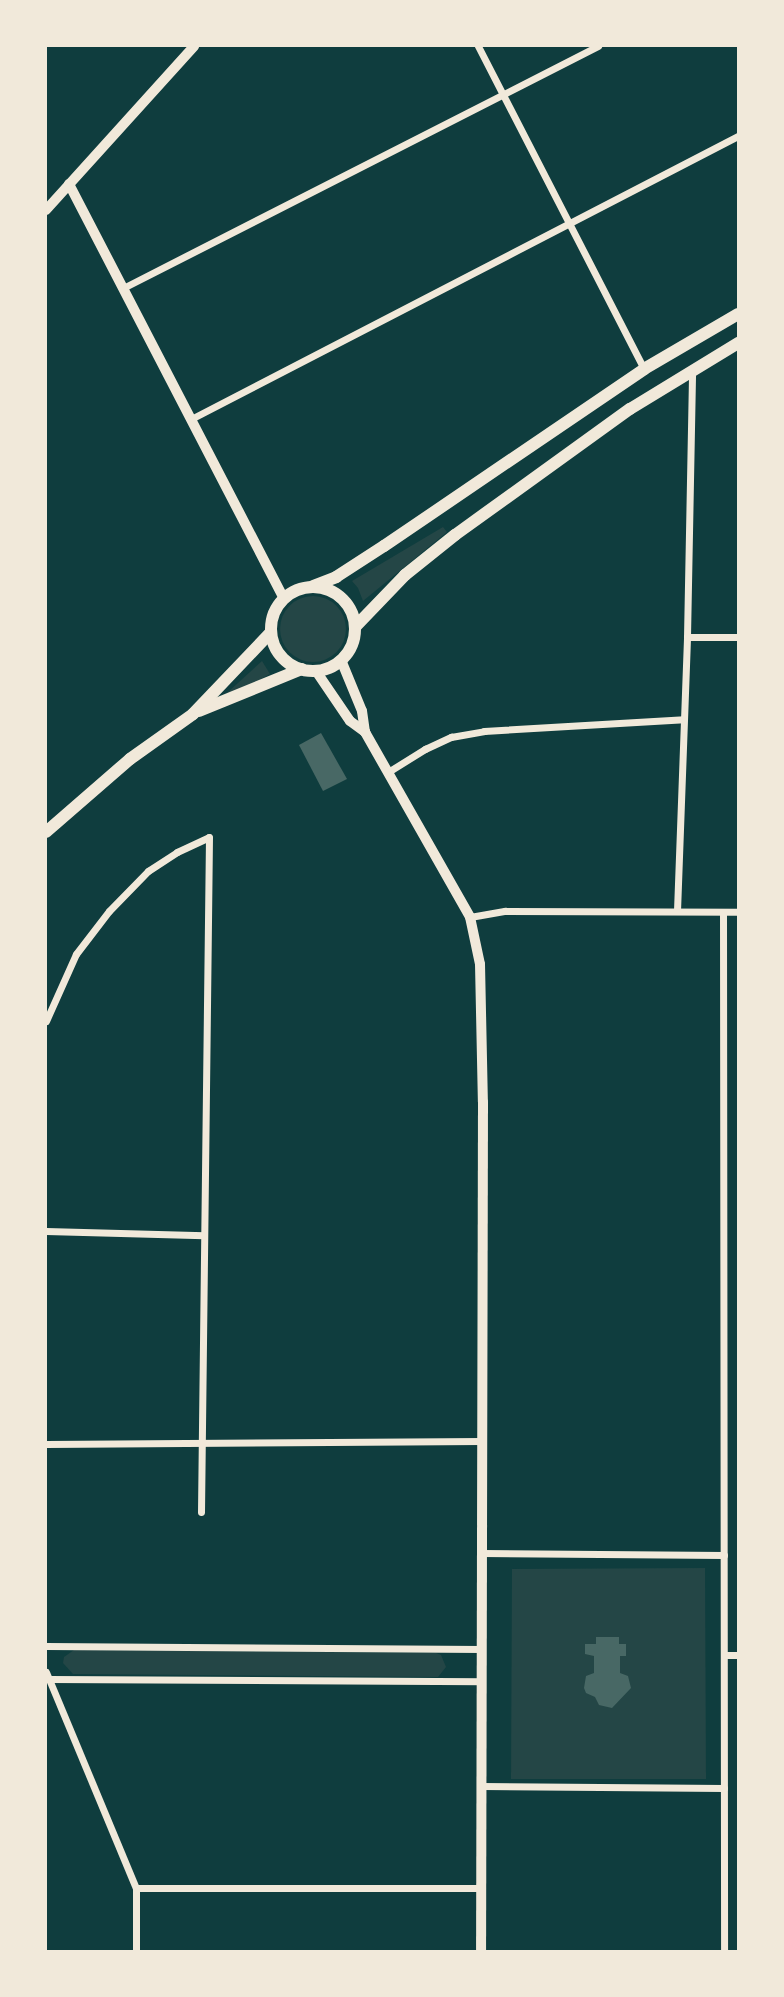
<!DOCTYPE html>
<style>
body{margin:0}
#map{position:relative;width:784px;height:1997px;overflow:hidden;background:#0f3d3e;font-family:"Titillium Web",sans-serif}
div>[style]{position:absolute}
.green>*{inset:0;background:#244646}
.round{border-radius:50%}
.building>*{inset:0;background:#486865}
.minor>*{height:7px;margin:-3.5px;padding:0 3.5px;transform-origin:3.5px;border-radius:3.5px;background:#f1e9da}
.tertiary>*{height:10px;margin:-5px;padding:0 5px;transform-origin:5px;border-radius:5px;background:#f1e9da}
.secondary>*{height:10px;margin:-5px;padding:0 5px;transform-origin:5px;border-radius:5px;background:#f1e9da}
.primary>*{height:12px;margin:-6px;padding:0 6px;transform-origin:6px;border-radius:6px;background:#f1e9da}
.primary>.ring{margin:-6px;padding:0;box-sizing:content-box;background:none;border:12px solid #f1e9da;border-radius:50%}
span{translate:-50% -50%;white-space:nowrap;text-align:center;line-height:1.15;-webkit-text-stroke:5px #f1e9da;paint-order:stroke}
.frame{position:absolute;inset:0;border:47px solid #f1e9da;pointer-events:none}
</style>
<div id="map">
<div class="green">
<div style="clip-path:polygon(443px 527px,447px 532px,363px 601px,358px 588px,352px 581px)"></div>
<div class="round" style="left:280px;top:596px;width:66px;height:66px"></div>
<div style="clip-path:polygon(262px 661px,270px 674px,230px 696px,227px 693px)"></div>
<div style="clip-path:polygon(705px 1568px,706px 1779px,511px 1779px,512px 1569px)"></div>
<div style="clip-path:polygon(74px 1650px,436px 1653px,441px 1655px,446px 1667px,438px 1677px,73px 1674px,63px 1663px,64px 1657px)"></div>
</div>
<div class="building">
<div style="clip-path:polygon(321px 733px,347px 779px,323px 791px,299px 745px)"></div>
<div style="clip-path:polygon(596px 1637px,619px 1637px,619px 1644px,626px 1644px,626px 1656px,620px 1656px,620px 1673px,628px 1676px,631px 1688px,612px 1708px,599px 1705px,595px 1697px,586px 1693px,584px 1688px,586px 1676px,594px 1673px,594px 1656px,585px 1654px,585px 1644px,596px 1644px)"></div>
</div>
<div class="minor">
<div style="left:478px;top:46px;width:363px;rotate:62.8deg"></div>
<div style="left:125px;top:287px;width:531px;rotate:-27deg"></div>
<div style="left:191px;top:419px;width:616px;rotate:-27.36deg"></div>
<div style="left:687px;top:637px;width:51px"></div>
<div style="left:388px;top:772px;width:44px;rotate:-31.9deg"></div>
<div style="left:425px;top:749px;width:29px;rotate:-25deg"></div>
<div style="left:451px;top:737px;width:34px;rotate:-10deg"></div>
<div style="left:484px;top:731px;width:200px;rotate:-3.4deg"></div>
<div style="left:677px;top:911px;width:274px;rotate:-87.9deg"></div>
<div style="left:687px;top:637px;width:267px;rotate:-88.9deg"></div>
<div style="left:723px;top:912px;width:1040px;rotate:89.94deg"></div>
<div style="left:470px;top:917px;width:36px;rotate:-10deg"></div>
<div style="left:505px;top:911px;width:233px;rotate:0.2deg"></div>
<div style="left:46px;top:1021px;width:73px;rotate:-65.9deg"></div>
<div style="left:76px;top:954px;width:54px;rotate:-52.5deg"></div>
<div style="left:109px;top:911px;width:56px;rotate:-45.7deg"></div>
<div style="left:148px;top:871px;width:35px;rotate:-33deg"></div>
<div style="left:177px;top:852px;width:35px;rotate:-25deg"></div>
<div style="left:209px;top:837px;width:675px;rotate:90.68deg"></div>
<div style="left:46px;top:1231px;width:158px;rotate:1.5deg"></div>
<div style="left:46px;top:1444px;width:436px;rotate:-0.4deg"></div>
<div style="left:482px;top:1553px;width:242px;rotate:0.5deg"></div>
<div style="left:46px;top:1646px;width:436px;rotate:0.4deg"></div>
<div style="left:725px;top:1655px;width:13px"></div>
<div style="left:46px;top:1672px;width:234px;rotate:67.4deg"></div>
<div style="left:136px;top:1888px;width:64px;rotate:90deg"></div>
<div style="left:48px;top:1679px;width:434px;rotate:0.3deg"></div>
<div style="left:482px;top:1786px;width:242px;rotate:0.5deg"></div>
<div style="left:136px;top:1888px;width:346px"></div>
</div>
<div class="tertiary">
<div style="left:69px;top:184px;width:466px;rotate:62.6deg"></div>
<div style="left:46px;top:210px;width:221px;rotate:-47.9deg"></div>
</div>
<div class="secondary">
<div style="left:341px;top:660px;width:55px;rotate:67.6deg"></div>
<div style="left:362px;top:711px;width:21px;rotate:82deg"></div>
<div style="left:365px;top:732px;width:213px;rotate:60.4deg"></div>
<div style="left:470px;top:917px;width:48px;rotate:78deg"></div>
<div style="left:480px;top:964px;width:138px;rotate:88.8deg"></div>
<div style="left:483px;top:1102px;width:850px;rotate:90.13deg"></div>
<div style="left:316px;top:671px;width:60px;rotate:55.8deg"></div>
<div style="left:350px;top:721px;width:19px;rotate:36deg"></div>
</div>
<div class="primary">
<div style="left:313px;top:586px;width:25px;rotate:-21deg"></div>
<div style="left:336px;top:577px;width:57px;rotate:-32.9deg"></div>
<div style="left:384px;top:546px;width:315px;rotate:-34.2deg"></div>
<div style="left:644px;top:369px;width:109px;rotate:-30.3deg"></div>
<div class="ring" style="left:271px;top:587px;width:72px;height:72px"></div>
<div style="left:355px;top:627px;width:72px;rotate:-46.1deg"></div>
<div style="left:405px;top:575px;width:64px;rotate:-38.7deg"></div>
<div style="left:455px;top:535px;width:216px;rotate:-35.8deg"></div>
<div style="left:630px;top:409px;width:127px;rotate:-31.4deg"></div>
<div style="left:199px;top:711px;width:111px;rotate:-22.2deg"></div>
<div style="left:46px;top:832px;width:111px;rotate:-41deg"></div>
<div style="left:130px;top:759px;width:77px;rotate:-35.5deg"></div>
<div style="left:193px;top:714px;width:113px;rotate:-46.4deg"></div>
</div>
<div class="frame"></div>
</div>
